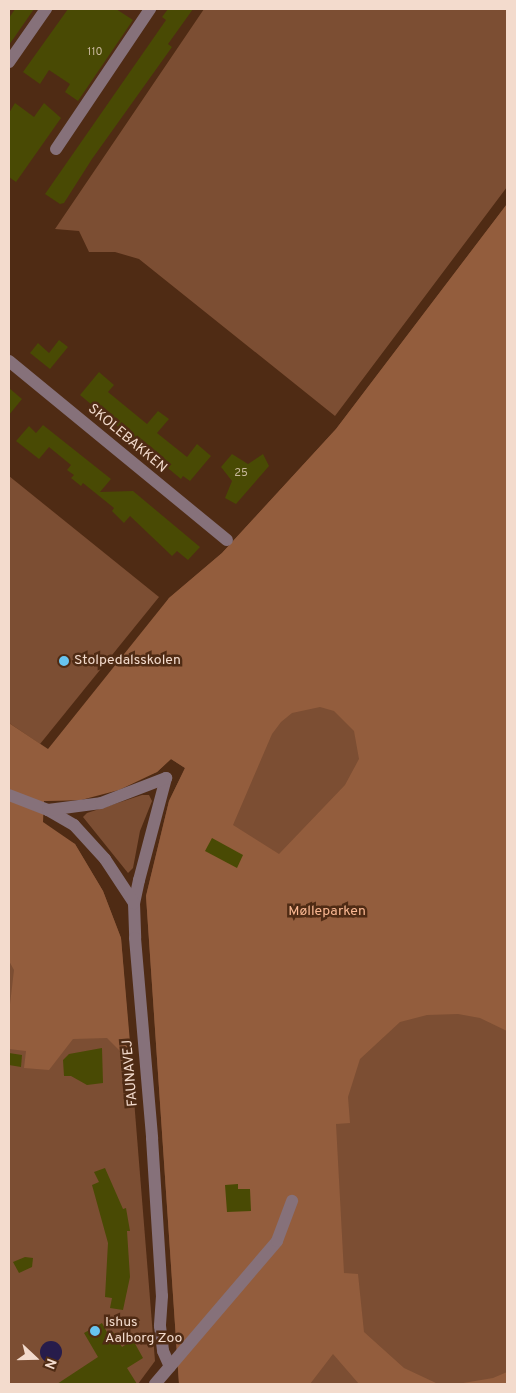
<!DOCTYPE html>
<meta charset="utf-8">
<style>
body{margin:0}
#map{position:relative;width:516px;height:1393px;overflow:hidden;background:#4f2b14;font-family:Overpass,sans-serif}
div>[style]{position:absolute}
.green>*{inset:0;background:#7c4e33}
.forest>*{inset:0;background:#935d3d}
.water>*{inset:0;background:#271c4b}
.round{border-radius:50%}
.building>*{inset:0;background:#494a04}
.minor>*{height:12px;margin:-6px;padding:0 6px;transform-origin:6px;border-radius:6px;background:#86717a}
.dots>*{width:14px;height:14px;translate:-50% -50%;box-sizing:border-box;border:2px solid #4f2b14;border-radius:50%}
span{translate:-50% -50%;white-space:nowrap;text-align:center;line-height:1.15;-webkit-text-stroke:5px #4f2b14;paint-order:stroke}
.number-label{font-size:11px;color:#c8b79b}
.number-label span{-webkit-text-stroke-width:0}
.street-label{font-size:14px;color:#f3dbcd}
.poi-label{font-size:14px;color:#f3dbcd}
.left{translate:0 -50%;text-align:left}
.park-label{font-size:14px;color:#f9b792}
.frame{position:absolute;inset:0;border:10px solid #f3dbcd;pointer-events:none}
.north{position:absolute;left:10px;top:1333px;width:50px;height:50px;-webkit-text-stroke:4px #4f2b14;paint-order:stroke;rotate:111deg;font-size:14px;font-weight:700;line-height:20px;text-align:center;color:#f3dbcd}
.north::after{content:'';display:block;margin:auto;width:18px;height:22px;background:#f3dbcd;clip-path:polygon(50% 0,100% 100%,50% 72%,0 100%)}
</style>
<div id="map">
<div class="green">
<div style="clip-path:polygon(204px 9px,507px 9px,507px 187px,335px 416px,139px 259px,115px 252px,89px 252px,79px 231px,55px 229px)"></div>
<div style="clip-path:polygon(507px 204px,507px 1384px,179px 1384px,146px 896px,169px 801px,185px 768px,171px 759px,157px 772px,81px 800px,44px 801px,169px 598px,222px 553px,336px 429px)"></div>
<div style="clip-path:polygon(9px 476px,159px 597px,40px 744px,9px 723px)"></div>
<div style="clip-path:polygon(142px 795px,149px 795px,152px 801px,140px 831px,133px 868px,128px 873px,83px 817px,87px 813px)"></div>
<div style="clip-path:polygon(9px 812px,75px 844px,103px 891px,121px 938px,155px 1361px,138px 1384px,9px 1384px)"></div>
</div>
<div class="forest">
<div style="clip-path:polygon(evenodd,507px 204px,507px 1031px,480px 1018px,458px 1014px,427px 1015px,400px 1022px,360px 1059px,348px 1097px,350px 1123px,336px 1124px,344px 1273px,358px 1274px,364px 1332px,404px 1368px,436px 1383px,457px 1384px,493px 1378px,507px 1372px,507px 1384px,359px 1384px,333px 1354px,310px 1384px,179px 1384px,146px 896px,169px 801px,185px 768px,171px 759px,157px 772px,119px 790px,81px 800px,44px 801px,43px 822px,75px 844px,103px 891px,121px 938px,131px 1054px,122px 1053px,107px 1038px,73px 1039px,49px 1070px,24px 1068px,26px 1051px,9px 1049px,9px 1013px,14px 970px,9px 961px,9px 723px,48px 749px,169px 598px,222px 553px,336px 429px,507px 204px,320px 707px,334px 711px,354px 731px,359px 759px,345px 785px,279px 854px,233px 825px,272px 734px,281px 722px,292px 713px,320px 707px)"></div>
</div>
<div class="water">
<div class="round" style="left:40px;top:1341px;width:22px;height:22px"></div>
</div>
<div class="building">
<div style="clip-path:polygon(15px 9px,34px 9px,9px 45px,9px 18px)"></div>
<div style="clip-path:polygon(68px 9px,116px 9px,133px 20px,78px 101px,65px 92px,70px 84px,49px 70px,40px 84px,23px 72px)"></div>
<div style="clip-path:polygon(168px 9px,193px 9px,168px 44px,172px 47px,92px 159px,64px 203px,60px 204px,45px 194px,166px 20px,162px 17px)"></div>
<div style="clip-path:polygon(15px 103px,34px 117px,44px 103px,61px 118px,16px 182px,9px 177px,9px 113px)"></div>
<div style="clip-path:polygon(59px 340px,68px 347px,50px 369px,30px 353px,38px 343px,49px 353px)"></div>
<div style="clip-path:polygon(99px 372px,114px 385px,108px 392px,147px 424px,158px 411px,169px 419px,157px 433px,187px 457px,197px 444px,211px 456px,190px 481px,183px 476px,181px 479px,80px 395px)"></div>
<div style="clip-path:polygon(9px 388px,22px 399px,9px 415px)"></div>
<div style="clip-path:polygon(43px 425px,111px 479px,100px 492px,133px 491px,200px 547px,188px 560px,177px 551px,172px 556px,130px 516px,124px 523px,112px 511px,114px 508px,83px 483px,81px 486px,71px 478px,74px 475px,67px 470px,71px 465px,49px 447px,39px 459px,16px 441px,29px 426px,36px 433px)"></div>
<div style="clip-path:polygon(232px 454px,248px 464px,263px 454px,269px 466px,236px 504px,225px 498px,232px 481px,221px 467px)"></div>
<div style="clip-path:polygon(212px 838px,243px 855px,237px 868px,205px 851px)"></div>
<div style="clip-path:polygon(102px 1048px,103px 1083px,87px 1085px,71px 1076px,64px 1076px,63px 1060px,69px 1054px)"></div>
<div style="clip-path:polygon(9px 1053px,22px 1055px,21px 1067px,9px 1065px)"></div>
<div style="clip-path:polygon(105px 1168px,123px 1209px,126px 1208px,130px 1231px,127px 1231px,130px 1277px,123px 1310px,110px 1308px,112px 1298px,105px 1297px,108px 1243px,92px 1185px,99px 1182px,94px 1172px)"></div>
<div style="clip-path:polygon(238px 1184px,238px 1189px,250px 1189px,251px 1211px,227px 1212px,225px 1185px)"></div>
<div style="clip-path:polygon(25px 1257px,33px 1258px,32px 1267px,19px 1273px,13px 1262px)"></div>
<div style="clip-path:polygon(102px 1323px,108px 1334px,113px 1332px,122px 1347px,133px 1340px,143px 1358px,127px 1368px,137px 1384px,57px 1384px,98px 1357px,84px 1333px)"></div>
</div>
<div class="minor">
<div style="left:9px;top:62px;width:65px;rotate:-55.1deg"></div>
<div style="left:56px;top:149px;width:169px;rotate:-56.1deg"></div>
<div style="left:9px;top:361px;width:282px;rotate:39.4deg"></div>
<div style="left:166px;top:778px;width:106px;rotate:104.8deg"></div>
<div style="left:139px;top:880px;width:24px;rotate:102deg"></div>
<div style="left:134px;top:903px;width:35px;rotate:88deg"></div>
<div style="left:135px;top:938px;width:201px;rotate:85.1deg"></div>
<div style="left:152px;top:1138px;width:158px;rotate:86.4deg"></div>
<div style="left:162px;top:1296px;width:30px;rotate:94deg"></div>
<div style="left:160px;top:1326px;width:25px;rotate:83deg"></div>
<div style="left:163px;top:1351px;width:17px;rotate:66deg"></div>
<div style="left:9px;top:795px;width:42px;rotate:21deg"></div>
<div style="left:48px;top:810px;width:30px;rotate:30deg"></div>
<div style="left:74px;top:825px;width:46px;rotate:47.6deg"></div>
<div style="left:105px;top:859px;width:53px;rotate:56.6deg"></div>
<div style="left:48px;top:810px;width:53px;rotate:-7.5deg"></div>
<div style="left:101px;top:803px;width:70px;rotate:-21deg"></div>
<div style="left:155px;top:1384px;width:188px;rotate:-49.5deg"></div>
<div style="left:277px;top:1241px;width:43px;rotate:-69.4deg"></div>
</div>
<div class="dots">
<div style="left:64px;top:661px;background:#67c4f0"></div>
<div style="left:95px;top:1331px;background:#67c4f0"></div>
</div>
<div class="number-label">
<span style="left:95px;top:52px">110</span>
<span style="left:241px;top:473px">25</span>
</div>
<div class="street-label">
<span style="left:127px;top:439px;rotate:40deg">SKOLEBAKKEN</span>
<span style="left:131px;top:1073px;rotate:-95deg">FAUNAVEJ</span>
</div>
<div class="poi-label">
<span class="left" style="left:74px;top:661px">Stolpedalsskolen</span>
<span class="left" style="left:105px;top:1331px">Ishus<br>Aalborg Zoo</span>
</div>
<div class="park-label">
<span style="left:327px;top:912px">Mølleparken</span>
</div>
<div class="frame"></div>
<div class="north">N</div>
</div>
